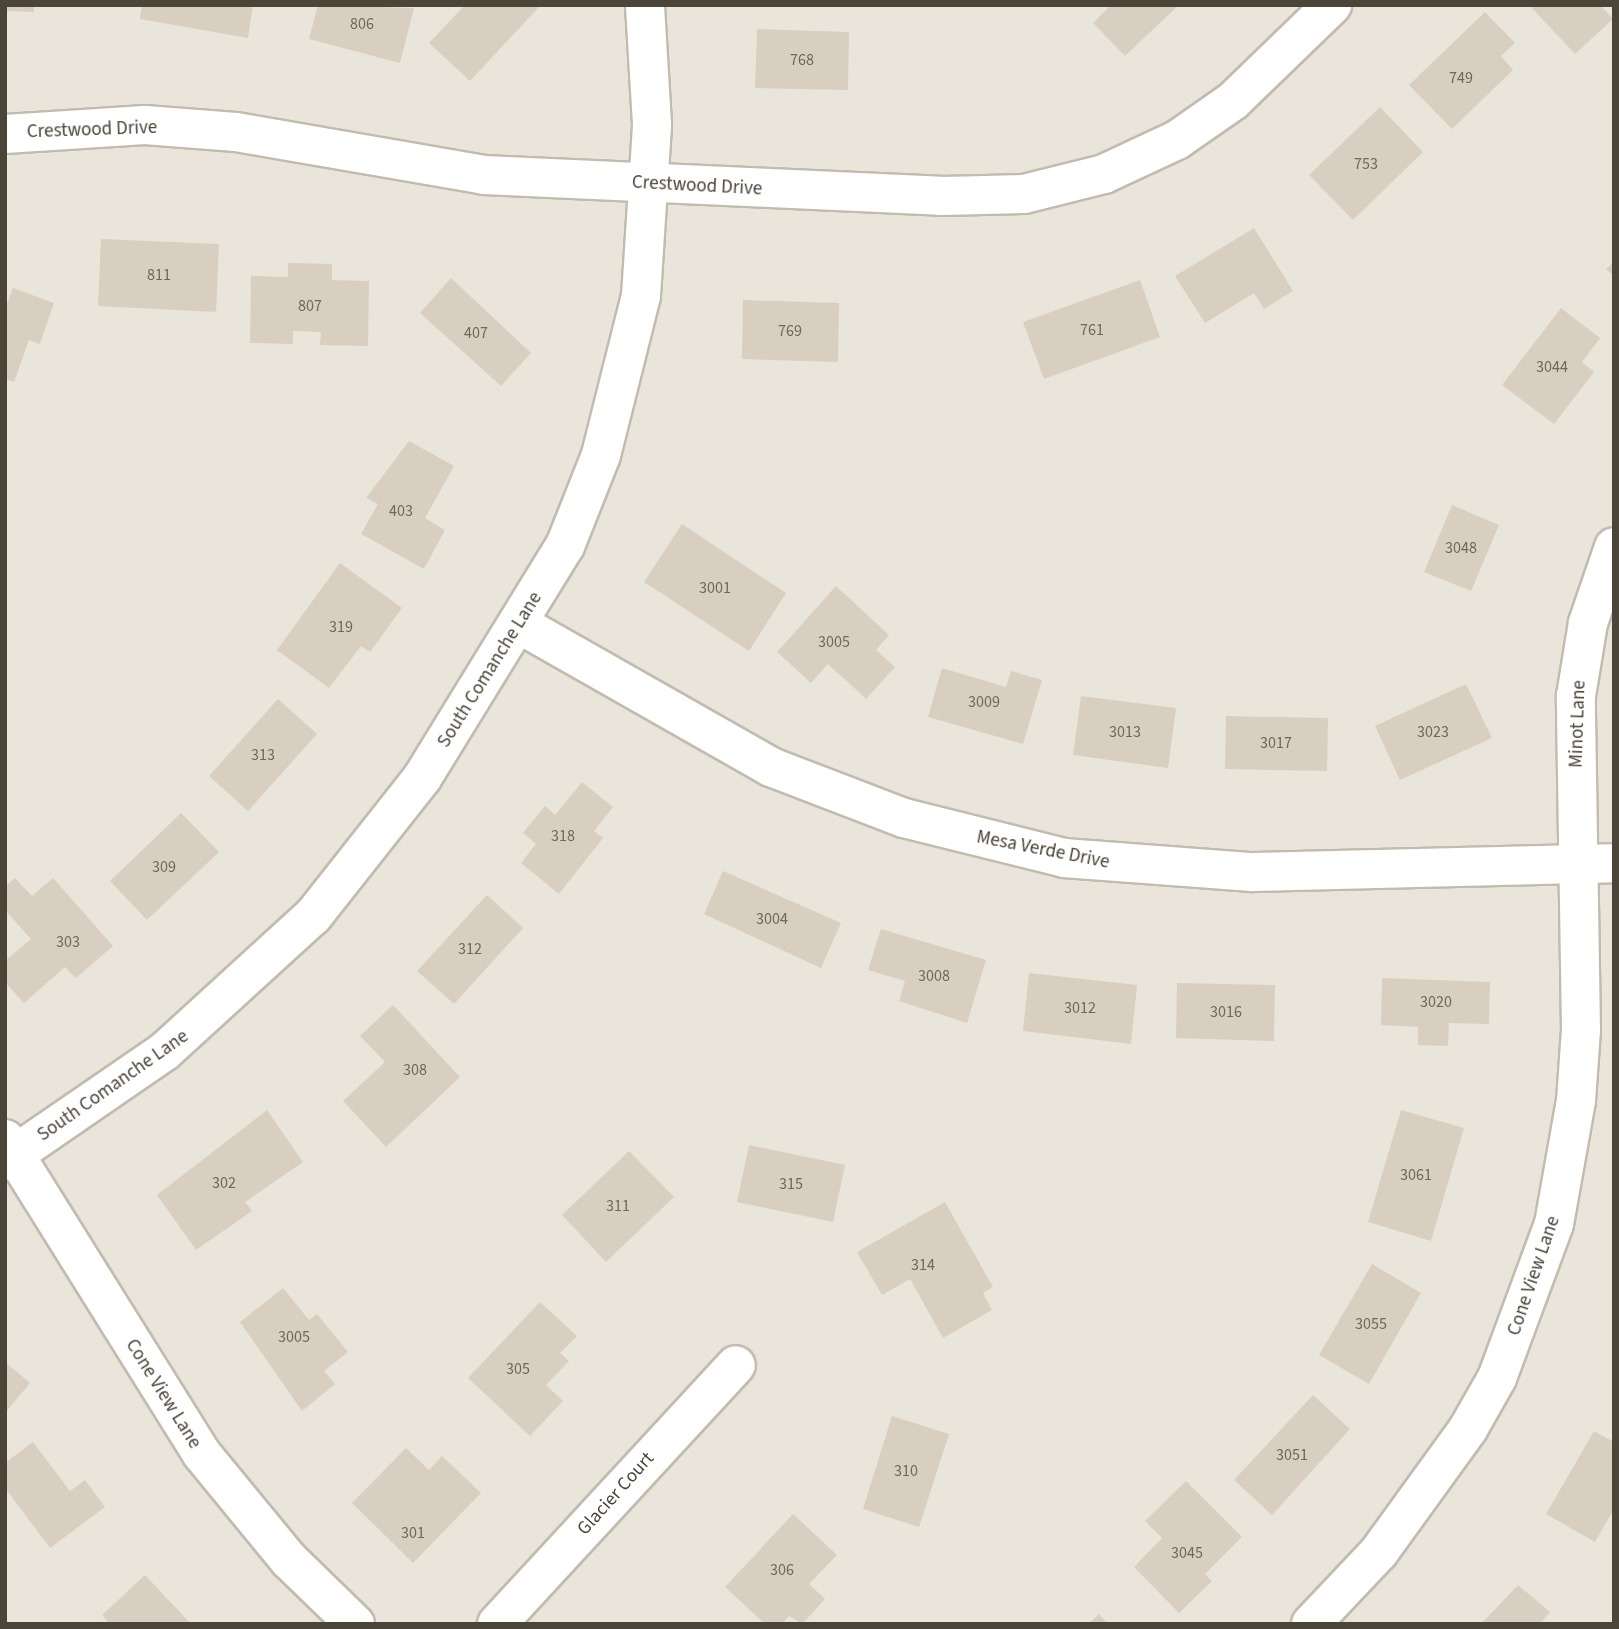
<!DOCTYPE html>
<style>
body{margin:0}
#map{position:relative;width:1619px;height:1629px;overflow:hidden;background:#f6f3ec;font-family:"Source Sans 3",sans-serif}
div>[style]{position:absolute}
.residential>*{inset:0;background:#eae5da}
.building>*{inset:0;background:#d8cfc1}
.roads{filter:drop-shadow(2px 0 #c2bbae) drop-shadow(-2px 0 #c2bbae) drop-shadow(0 2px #c2bbae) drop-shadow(0 -2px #c2bbae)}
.minor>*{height:38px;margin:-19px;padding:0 19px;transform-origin:19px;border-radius:19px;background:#fff}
span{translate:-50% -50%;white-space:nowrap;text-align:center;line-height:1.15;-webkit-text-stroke:5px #fff;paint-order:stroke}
.number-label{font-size:16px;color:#6e675b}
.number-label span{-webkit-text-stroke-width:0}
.street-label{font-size:19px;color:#4b4439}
.frame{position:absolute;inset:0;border:7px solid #4b4439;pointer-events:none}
</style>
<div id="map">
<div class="residential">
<div style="clip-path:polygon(5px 5px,1614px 5px,1614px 1624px,5px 1624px)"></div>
</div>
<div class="building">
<div style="clip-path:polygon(5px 5px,34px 5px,34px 12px,5px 11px)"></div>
<div style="clip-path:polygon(142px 5px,253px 5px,248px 38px,140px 19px)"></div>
<div style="clip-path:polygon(318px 5px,414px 8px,400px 63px,309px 39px)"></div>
<div style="clip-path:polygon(465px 5px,539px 7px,470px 81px,429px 43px)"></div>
<div style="clip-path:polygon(1111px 5px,1179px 5px,1125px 56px,1093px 23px)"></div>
<div style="clip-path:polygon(1529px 5px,1600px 5px,1613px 19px,1575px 54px)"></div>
<div style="clip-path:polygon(1485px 12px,1515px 43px,1501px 56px,1513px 70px,1452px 129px,1409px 85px)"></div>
<div style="clip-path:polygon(757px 29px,849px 32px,848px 90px,755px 88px)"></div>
<div style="clip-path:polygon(1380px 107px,1423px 152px,1353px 220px,1309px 175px)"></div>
<div style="clip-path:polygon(1254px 228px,1293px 291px,1264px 309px,1254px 293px,1205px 323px,1175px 276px)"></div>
<div style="clip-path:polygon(101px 239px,219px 244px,216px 312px,98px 306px)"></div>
<div style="clip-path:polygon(1614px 262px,1614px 276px,1606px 269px)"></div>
<div style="clip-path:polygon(288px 263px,332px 264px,332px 280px,369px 281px,368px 346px,320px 345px,321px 332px,293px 331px,293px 344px,250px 343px,251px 276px,288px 277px)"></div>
<div style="clip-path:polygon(451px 278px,531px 353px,501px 386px,420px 313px)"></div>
<div style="clip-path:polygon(1140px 280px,1160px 337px,1044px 379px,1023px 322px)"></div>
<div style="clip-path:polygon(13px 288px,54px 303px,40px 344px,29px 340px,14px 382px,5px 379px,5px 309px)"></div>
<div style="clip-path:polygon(743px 300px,839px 303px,838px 362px,742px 359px)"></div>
<div style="clip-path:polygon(1561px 308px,1600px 338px,1582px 362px,1594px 372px,1554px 424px,1502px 385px)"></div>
<div style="clip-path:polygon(409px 441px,454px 466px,425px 518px,445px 530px,424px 569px,361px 534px,378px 504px,366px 498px)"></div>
<div style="clip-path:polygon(1452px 505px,1499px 525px,1471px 591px,1424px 572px)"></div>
<div style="clip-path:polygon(682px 524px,786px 593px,749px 651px,644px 582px)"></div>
<div style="clip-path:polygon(340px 563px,402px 608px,370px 652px,361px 646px,329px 688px,277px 650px)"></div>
<div style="clip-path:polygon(836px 586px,889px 635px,876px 650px,895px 667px,866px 699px,828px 664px,811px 683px,777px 652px)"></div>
<div style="clip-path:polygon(942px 668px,1006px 687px,1011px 671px,1042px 680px,1023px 744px,928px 717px)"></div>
<div style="clip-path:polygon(1466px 684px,1492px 738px,1400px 780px,1375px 726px)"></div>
<div style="clip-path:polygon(1081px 696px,1176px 708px,1168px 768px,1073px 755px)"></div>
<div style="clip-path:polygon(278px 699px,317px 734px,248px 811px,209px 776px)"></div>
<div style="clip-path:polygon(1226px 716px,1328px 718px,1327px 771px,1225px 769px)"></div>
<div style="clip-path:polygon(582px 782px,613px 807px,594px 831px,603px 838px,559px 894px,521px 863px,536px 844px,523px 833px,545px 806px,555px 815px)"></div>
<div style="clip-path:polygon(181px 813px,219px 852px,147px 920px,110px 881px)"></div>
<div style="clip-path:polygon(723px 871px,841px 923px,821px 968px,704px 914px)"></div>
<div style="clip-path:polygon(15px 878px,32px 896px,53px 878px,113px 946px,76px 978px,65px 967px,24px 1003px,5px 982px,5px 961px,31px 939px,5px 910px,5px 887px)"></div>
<div style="clip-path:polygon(487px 895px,523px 928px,454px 1004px,417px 971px)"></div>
<div style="clip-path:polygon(881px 929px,986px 960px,967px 1023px,899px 1001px,905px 981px,868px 970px)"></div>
<div style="clip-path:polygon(1029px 973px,1137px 985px,1131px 1044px,1023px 1031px)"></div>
<div style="clip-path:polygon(1382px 978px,1490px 982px,1489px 1024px,1449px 1023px,1448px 1046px,1418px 1045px,1418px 1027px,1381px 1025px)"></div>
<div style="clip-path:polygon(1177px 983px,1275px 985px,1274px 1041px,1176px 1038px)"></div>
<div style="clip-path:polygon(393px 1005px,460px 1077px,386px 1147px,343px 1101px,385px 1062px,360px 1036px)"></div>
<div style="clip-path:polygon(267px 1110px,303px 1162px,245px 1202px,252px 1211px,196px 1250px,157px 1195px)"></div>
<div style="clip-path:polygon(1401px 1110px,1464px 1128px,1431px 1241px,1368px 1222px)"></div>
<div style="clip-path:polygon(749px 1145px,845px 1165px,833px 1222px,737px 1202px)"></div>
<div style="clip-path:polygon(629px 1151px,674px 1197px,606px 1262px,562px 1215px)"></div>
<div style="clip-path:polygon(945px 1202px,993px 1287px,983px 1293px,992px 1310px,943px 1338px,910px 1279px,882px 1295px,857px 1252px)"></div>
<div style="clip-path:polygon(1372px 1264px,1421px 1293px,1369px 1384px,1319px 1355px)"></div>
<div style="clip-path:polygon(283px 1288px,309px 1320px,317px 1314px,348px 1352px,324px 1371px,335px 1384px,302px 1411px,240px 1322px)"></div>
<div style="clip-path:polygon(540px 1302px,577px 1336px,560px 1353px,569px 1361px,546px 1385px,563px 1401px,530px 1436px,468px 1378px)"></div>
<div style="clip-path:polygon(5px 1362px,30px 1383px,5px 1413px)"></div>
<div style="clip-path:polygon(1313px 1395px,1350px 1429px,1272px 1515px,1234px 1480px)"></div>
<div style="clip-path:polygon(892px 1416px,949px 1434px,919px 1527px,863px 1509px)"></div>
<div style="clip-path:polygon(1594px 1431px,1614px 1442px,1614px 1509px,1595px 1542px,1546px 1514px)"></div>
<div style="clip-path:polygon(33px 1442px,70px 1491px,85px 1480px,105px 1507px,50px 1548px,5px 1488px,5px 1463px)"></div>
<div style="clip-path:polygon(406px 1448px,429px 1470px,442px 1456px,481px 1493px,413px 1563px,352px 1503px)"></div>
<div style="clip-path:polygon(1186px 1481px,1242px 1537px,1205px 1574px,1212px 1581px,1179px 1613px,1134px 1567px,1162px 1538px,1145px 1521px)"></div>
<div style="clip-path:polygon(793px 1514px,837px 1555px,809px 1584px,825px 1599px,802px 1624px,789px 1616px,782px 1624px,765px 1624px,725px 1587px)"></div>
<div style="clip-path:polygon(145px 1575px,191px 1624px,110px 1624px,102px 1615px)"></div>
<div style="clip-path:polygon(1518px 1585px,1550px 1612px,1540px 1624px,1481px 1624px)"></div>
<div style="clip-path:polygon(1099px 1614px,1108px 1624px,1089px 1624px)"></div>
</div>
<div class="roads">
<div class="minor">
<div style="left:5px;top:134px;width:140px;rotate:-3.7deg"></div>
<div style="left:145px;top:125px;width:91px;rotate:4.4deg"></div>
<div style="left:236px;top:132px;width:252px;rotate:9.8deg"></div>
<div style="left:484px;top:175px;width:457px;rotate:2.6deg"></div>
<div style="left:941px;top:196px;width:83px;rotate:-1.4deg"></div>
<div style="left:1024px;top:194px;width:82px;rotate:-14deg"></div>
<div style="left:1104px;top:174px;width:81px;rotate:-25deg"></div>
<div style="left:1177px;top:140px;width:68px;rotate:-34.9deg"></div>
<div style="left:1233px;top:101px;width:138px;rotate:-44.1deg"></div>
<div style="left:521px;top:625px;width:288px;rotate:29.6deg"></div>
<div style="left:771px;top:767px;width:142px;rotate:21deg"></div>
<div style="left:904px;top:818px;width:165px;rotate:14deg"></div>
<div style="left:1064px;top:858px;width:189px;rotate:4.3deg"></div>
<div style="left:1252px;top:872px;width:362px;rotate:-1.4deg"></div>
<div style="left:5px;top:1139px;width:370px;rotate:58deg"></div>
<div style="left:201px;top:1453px;width:139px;rotate:50.6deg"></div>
<div style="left:289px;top:1560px;width:92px;rotate:44.1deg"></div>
<div style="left:5px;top:1161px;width:194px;rotate:-34.5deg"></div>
<div style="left:165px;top:1051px;width:200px;rotate:-42.4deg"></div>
<div style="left:313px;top:916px;width:176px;rotate:-51.7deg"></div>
<div style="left:422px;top:778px;width:273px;rotate:-58.4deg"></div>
<div style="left:565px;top:546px;width:98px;rotate:-68.4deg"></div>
<div style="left:601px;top:455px;width:164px;rotate:-75.9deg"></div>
<div style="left:641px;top:296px;width:172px;rotate:-86.3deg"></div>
<div style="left:652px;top:124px;width:119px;rotate:-93.4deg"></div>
<div style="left:497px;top:1624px;width:352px;rotate:-47.3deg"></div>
<div style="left:1311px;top:1624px;width:99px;rotate:-46.6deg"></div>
<div style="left:1379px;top:1552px;width:152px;rotate:-54.1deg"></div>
<div style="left:1468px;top:1429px;width:59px;rotate:-60.4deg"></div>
<div style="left:1497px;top:1378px;width:164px;rotate:-69.7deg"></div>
<div style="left:1554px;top:1224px;width:125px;rotate:-79.9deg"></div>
<div style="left:1576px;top:1101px;width:71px;rotate:-86deg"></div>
<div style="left:1581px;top:1030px;width:334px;rotate:-90.9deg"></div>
<div style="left:1576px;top:696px;width:74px;rotate:-80.7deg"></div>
<div style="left:1588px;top:623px;width:80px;rotate:-71.1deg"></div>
</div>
</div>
<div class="number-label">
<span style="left:362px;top:24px">806</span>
<span style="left:802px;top:60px">768</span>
<span style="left:1461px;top:78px">749</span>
<span style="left:1366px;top:164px">753</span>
<span style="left:159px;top:275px">811</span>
<span style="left:310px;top:306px">807</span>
<span style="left:1092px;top:330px">761</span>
<span style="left:790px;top:331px">769</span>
<span style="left:476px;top:333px">407</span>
<span style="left:1552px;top:367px">3044</span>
<span style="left:401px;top:511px">403</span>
<span style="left:1461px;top:548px">3048</span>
<span style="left:715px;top:588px">3001</span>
<span style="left:341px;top:627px">319</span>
<span style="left:834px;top:642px">3005</span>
<span style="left:984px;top:702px">3009</span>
<span style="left:1125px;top:732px">3013</span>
<span style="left:1433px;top:732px">3023</span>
<span style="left:1276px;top:743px">3017</span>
<span style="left:263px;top:755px">313</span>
<span style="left:563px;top:836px">318</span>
<span style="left:164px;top:867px">309</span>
<span style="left:772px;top:919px">3004</span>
<span style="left:68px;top:942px">303</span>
<span style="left:470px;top:949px">312</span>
<span style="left:934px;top:976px">3008</span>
<span style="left:1436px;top:1002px">3020</span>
<span style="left:1080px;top:1008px">3012</span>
<span style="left:1226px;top:1012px">3016</span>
<span style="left:415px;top:1070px">308</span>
<span style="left:1416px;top:1175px">3061</span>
<span style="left:224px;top:1183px">302</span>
<span style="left:791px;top:1184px">315</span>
<span style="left:618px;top:1206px">311</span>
<span style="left:923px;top:1265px">314</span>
<span style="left:1371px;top:1324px">3055</span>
<span style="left:294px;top:1337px">3005</span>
<span style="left:518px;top:1369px">305</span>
<span style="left:1292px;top:1455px">3051</span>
<span style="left:906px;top:1471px">310</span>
<span style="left:413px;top:1533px">301</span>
<span style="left:1187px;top:1553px">3045</span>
<span style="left:782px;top:1570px">306</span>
</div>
<div class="street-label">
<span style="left:92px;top:130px;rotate:-2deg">Crestwood Drive</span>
<span style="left:697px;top:186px;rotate:3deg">Crestwood Drive</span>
<span style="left:490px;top:670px;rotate:-58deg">South Comanche Lane</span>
<span style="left:1578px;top:724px;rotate:-88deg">Minot Lane</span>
<span style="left:1043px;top:850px;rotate:11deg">Mesa Verde Drive</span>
<span style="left:113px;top:1086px;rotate:-35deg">South Comanche Lane</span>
<span style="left:1534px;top:1276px;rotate:-71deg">Cone View Lane</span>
<span style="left:163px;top:1394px;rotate:58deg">Cone View Lane</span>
<span style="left:616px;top:1494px;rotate:-48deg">Glacier Court</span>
</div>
<div class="frame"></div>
</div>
